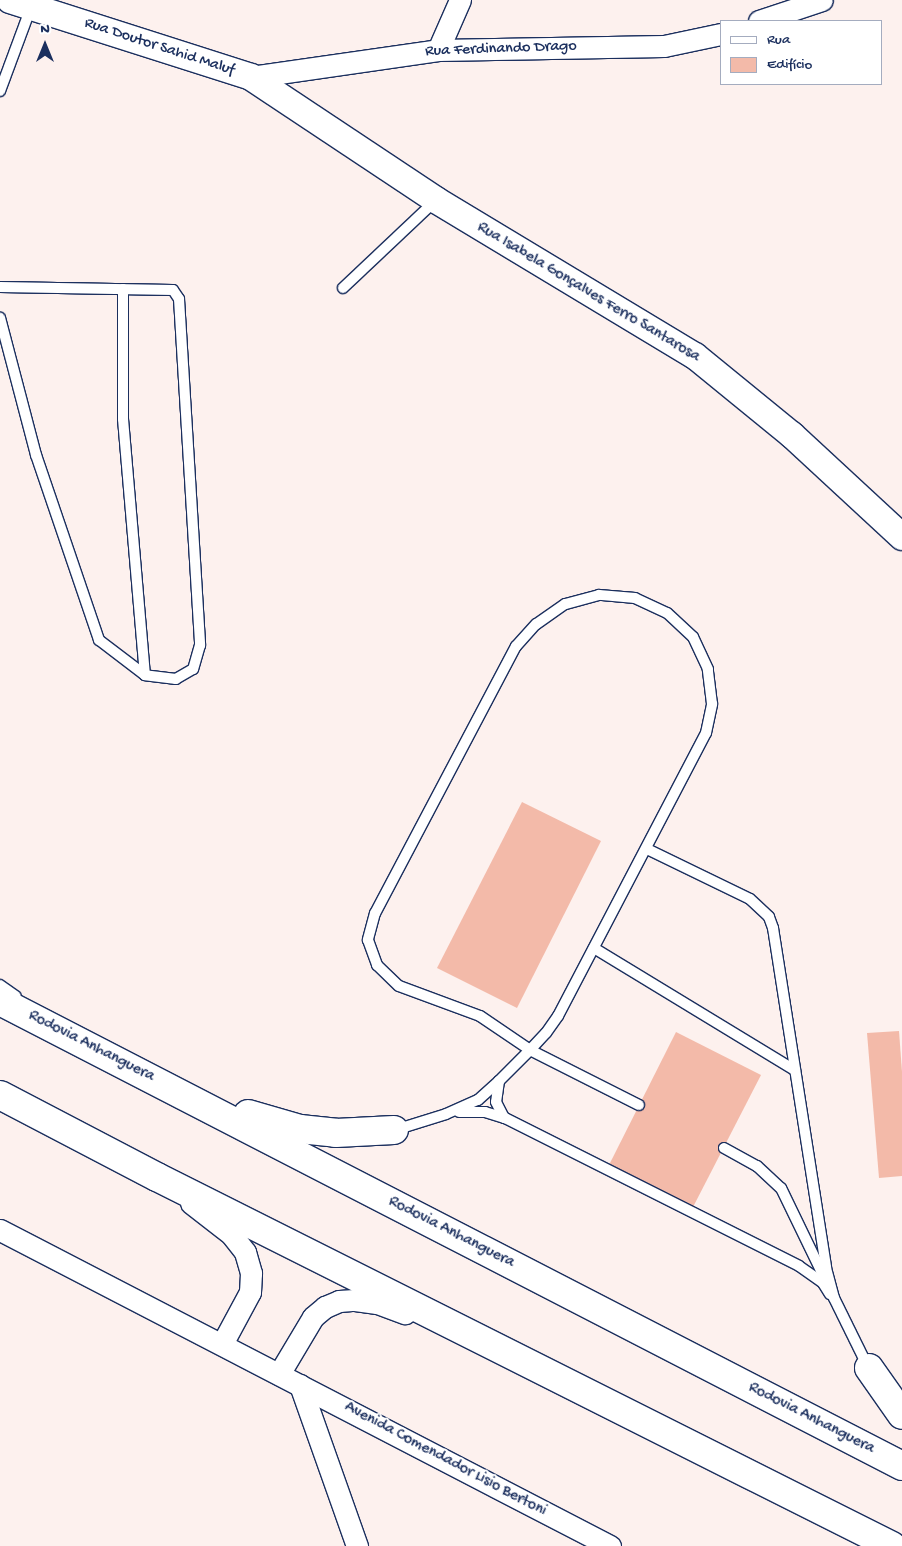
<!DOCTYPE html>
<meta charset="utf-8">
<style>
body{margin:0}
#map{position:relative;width:902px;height:1546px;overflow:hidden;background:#fdf1ee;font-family:"Gochi Hand",sans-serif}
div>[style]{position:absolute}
.building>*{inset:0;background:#f3baa9}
.roads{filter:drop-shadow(1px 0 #1b2f5e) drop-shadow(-1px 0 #1b2f5e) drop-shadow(0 1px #1b2f5e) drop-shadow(0 -1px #1b2f5e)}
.service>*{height:10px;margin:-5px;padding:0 5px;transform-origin:5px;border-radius:5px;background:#fff}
.minor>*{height:21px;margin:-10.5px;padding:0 10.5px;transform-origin:10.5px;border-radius:10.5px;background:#fff}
.tertiary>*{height:26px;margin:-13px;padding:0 13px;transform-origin:13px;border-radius:13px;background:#fff}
.motorway>*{height:28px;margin:-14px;padding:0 14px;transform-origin:14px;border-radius:14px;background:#fff}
span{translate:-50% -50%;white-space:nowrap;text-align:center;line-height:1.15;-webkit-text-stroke:4px #fff;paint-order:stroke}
.street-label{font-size:16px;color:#1b2f5e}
.legend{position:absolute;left:720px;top:20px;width:162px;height:65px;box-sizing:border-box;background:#fff;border:1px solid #a4acbf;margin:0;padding:6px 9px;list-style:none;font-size:15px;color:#1b2f5e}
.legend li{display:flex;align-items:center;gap:10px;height:25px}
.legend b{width:25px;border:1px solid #a4acbf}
.north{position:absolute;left:20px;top:20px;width:50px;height:50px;-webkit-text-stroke:4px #fff;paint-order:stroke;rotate:0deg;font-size:14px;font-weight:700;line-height:20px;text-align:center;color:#1b2f5e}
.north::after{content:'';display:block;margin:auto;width:18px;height:22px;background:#1b2f5e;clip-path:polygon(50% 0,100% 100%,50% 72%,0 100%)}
</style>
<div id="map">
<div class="building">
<div style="clip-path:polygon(522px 802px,601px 841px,517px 1008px,437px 968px)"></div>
<div style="clip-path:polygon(899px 1031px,902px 1072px,902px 1176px,879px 1178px,867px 1033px)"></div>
<div style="clip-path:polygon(676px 1032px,761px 1075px,692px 1209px,608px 1167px)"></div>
</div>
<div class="roads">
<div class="service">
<div style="left:0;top:91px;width:90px;rotate:-69.7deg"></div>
<div style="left:0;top:287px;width:173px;rotate:1deg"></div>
<div style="left:173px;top:290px;width:11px;rotate:56deg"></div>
<div style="left:179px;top:299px;width:347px;rotate:86.5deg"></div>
<div style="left:200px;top:645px;width:25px;rotate:106deg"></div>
<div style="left:193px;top:669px;width:20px;rotate:150deg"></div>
<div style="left:176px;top:679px;width:31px;rotate:-173deg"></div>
<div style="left:145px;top:675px;width:58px;rotate:-142.7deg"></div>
<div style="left:99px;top:640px;width:195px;rotate:-108.8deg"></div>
<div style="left:36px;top:455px;width:142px;rotate:-104.7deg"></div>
<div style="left:343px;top:288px;width:127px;rotate:-43.4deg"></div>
<div style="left:123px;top:289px;width:130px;rotate:90deg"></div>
<div style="left:123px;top:419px;width:257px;rotate:85.1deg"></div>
<div style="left:647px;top:849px;width:114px;rotate:25.9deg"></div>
<div style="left:750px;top:899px;width:26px;rotate:43deg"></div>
<div style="left:769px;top:917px;width:12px;rotate:70deg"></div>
<div style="left:773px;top:928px;width:344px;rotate:81.1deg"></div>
<div style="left:826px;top:1268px;width:31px;rotate:75deg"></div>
<div style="left:834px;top:1298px;width:77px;rotate:63.8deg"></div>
<div style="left:594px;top:948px;width:235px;rotate:31.3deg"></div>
<div style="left:0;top:985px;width:19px;rotate:35deg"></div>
<div style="left:499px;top:1081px;width:21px;rotate:98deg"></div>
<div style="left:496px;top:1102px;width:18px;rotate:63deg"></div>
<div style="left:459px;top:1112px;width:26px"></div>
<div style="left:485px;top:1112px;width:21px;rotate:17deg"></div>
<div style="left:505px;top:1118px;width:329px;rotate:26.7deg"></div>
<div style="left:799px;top:1266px;width:29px;rotate:35deg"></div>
<div style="left:823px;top:1283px;width:13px;rotate:58deg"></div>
<div style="left:395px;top:1130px;width:53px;rotate:-17.4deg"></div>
<div style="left:446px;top:1114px;width:35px;rotate:-24deg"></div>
<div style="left:478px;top:1100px;width:28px;rotate:-42deg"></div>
<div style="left:499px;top:1081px;width:44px;rotate:-45deg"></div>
<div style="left:530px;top:1050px;width:23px;rotate:-47deg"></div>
<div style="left:546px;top:1033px;width:21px;rotate:-55deg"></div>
<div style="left:558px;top:1016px;width:319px;rotate:-62.4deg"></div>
<div style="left:706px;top:733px;width:30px;rotate:-78deg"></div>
<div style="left:712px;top:704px;width:35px;rotate:-97deg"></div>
<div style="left:708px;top:669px;width:35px;rotate:-115deg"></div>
<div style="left:693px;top:637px;width:35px;rotate:-137deg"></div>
<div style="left:667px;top:613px;width:35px;rotate:-155deg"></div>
<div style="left:635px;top:598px;width:36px;rotate:-175deg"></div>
<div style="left:599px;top:595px;width:35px;rotate:165deg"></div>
<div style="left:565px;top:604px;width:35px;rotate:145deg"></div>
<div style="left:536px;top:624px;width:30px;rotate:132deg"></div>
<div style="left:516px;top:646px;width:302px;rotate:117.8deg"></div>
<div style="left:375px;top:913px;width:28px;rotate:105deg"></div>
<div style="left:368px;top:940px;width:27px;rotate:70deg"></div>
<div style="left:377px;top:965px;width:30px;rotate:44deg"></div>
<div style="left:399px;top:986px;width:86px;rotate:20.3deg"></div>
<div style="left:480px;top:1016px;width:60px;rotate:34.2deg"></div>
<div style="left:530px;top:1050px;width:122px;rotate:26.8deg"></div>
<div style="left:724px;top:1148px;width:38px;rotate:29deg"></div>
<div style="left:757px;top:1166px;width:33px;rotate:43deg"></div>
<div style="left:781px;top:1188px;width:101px;rotate:64.2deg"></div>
</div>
<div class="minor">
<div style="left:759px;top:21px;width:66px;rotate:-18.4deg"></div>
<div style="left:438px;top:50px;width:55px;rotate:-66.3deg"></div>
<div style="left:251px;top:77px;width:189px;rotate:-8.2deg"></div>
<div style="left:438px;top:50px;width:226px;rotate:-1deg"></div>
<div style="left:664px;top:46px;width:58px;rotate:-11.9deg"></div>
<div style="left:191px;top:1203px;width:51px;rotate:37.8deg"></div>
<div style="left:231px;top:1234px;width:23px;rotate:52deg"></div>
<div style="left:245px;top:1252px;width:22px;rotate:74deg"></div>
<div style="left:251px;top:1273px;width:19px;rotate:93deg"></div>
<div style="left:250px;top:1292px;width:59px;rotate:118.3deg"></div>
<div style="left:0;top:1230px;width:687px;rotate:27.39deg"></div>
<div style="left:279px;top:1374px;width:66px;rotate:-59.2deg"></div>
<div style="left:313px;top:1317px;width:16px;rotate:-40deg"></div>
<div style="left:325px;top:1307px;width:15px;rotate:-23deg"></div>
<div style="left:339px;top:1301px;width:16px;rotate:-4deg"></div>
<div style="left:355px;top:1300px;width:22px;rotate:8deg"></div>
<div style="left:377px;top:1303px;width:30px;rotate:20deg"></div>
<div style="left:300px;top:1385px;width:171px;rotate:70.5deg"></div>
</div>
<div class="tertiary">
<div style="left:10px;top:0;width:253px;rotate:17.7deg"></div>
<div style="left:251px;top:77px;width:222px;rotate:33.6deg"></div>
<div style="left:436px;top:200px;width:302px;rotate:31.1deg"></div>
<div style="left:695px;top:356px;width:125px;rotate:39.2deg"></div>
<div style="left:792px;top:435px;width:150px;rotate:42.8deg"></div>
</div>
<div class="motorway">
<div style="left:0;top:1001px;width:1015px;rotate:27.27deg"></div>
<div style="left:0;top:1095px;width:177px;rotate:27.6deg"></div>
<div style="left:157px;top:1177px;width:822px;rotate:26.66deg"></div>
<div style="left:248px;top:1114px;width:54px;rotate:16.1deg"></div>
<div style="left:300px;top:1129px;width:36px;rotate:6deg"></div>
<div style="left:336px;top:1133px;width:58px;rotate:-3deg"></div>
<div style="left:869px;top:1368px;width:57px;rotate:54.9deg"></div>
</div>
</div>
<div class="street-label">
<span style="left:159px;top:48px;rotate:18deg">Rua Doutor Sahid Maluf</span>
<span style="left:501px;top:50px;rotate:-2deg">Rua Ferdinando Drago</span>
<span style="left:588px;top:293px;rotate:31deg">Rua Isabela Gonçalves Ferro Santarosa</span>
<span style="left:91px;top:1047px;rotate:27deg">Rodovia Anhanguera</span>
<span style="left:451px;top:1233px;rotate:27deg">Rodovia Anhanguera</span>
<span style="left:811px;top:1419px;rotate:27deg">Rodovia Anhanguera</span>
<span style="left:445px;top:1460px;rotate:28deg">Avenida Comendador Lisio Bertoni</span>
</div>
<ul class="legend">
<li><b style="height:6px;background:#fff"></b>Rua</li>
<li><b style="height:14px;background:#f3baa9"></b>Edifício</li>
</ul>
<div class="north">N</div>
</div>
